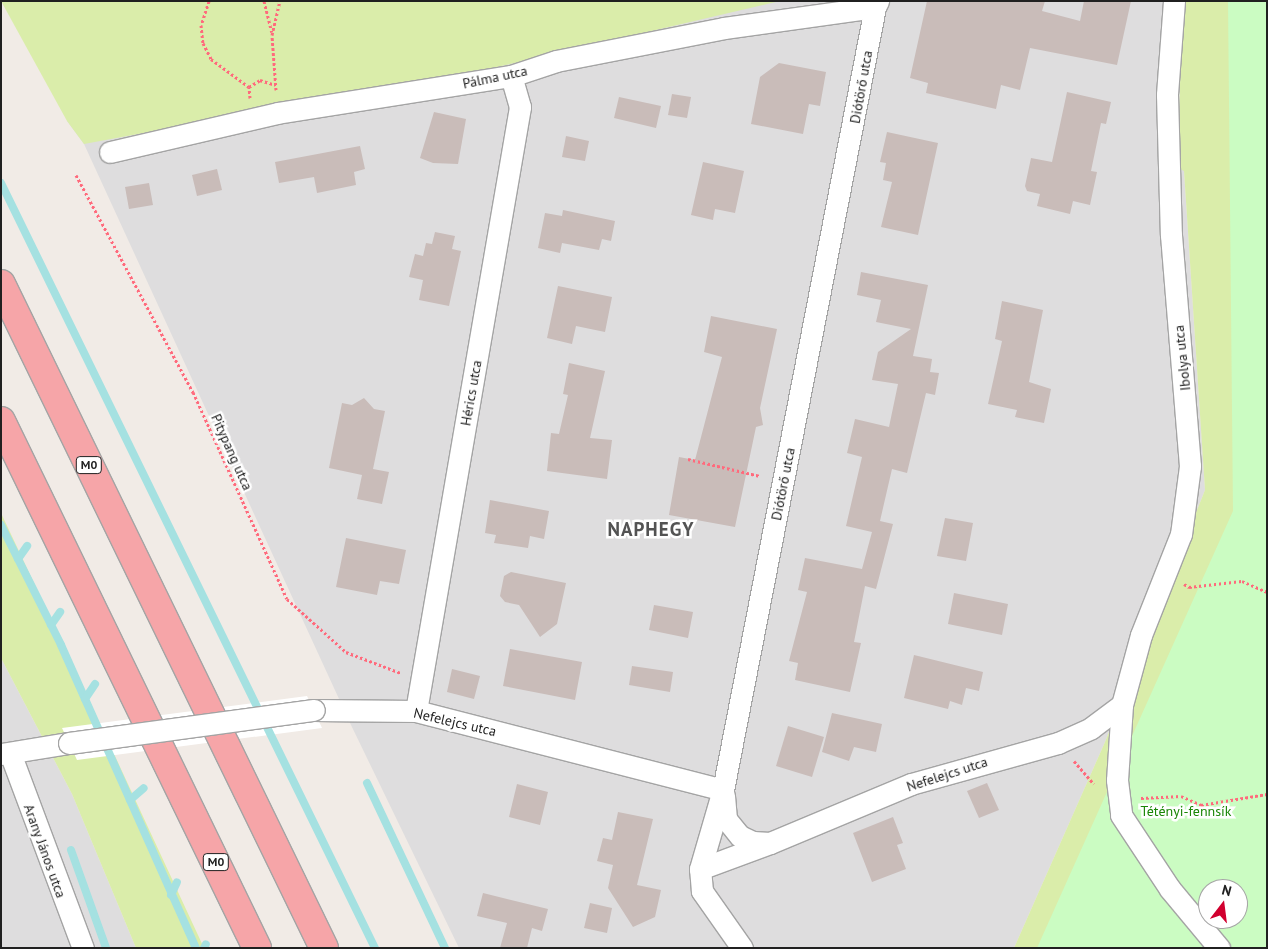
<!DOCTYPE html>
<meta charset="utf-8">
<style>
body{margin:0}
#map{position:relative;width:1268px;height:949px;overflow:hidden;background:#f1ebe6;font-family:"PT Sans",sans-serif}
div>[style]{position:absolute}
.residential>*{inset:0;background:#deddde}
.grass>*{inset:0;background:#daedaa}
.park>*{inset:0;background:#cbfcc2}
.pier>*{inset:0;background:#fff}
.stream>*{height:8px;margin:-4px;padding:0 4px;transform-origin:4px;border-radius:4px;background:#a5e1e1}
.building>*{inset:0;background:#c9bcb9}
.path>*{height:3px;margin-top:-1.5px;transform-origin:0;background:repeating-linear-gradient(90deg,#ff6a7c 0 2.5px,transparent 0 5px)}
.roads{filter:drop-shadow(1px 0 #a4a4a4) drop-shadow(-1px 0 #a4a4a4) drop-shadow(0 1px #a4a4a4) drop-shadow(0 -1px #a4a4a4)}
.minor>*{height:21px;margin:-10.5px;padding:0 10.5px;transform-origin:10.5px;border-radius:10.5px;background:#fff}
.trunk>*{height:28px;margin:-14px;padding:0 14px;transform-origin:14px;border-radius:14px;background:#f6a5a8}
.bridges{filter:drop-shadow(1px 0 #a4a4a4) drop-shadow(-1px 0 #a4a4a4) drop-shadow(0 1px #a4a4a4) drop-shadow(0 -1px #a4a4a4)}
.minor-bridge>*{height:21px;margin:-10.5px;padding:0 10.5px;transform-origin:10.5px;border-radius:10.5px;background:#fff}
span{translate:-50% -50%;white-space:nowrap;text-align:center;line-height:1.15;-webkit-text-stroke:5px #fff;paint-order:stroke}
.shield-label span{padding:1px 4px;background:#fff;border:1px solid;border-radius:4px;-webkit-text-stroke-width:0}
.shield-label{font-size:12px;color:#202020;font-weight:700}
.street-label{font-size:14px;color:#202020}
.park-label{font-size:14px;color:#198606}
.district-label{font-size:19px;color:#535353;font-weight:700;letter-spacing:1px}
.frame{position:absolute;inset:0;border:2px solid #202020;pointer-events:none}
.north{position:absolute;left:1198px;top:879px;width:50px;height:50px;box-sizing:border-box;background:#fff;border:1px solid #a6a6a6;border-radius:50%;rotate:15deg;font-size:14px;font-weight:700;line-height:20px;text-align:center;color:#202020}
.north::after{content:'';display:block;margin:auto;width:18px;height:22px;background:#d1002f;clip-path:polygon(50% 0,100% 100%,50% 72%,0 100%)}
</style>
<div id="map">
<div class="residential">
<div style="clip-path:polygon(451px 1px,1222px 1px,1184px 171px,1205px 490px,1105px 742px,1014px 948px,459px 948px,351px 725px,84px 144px,67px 121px)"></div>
<div style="clip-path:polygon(1px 658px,72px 794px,136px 948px,1px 948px)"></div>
</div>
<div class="grass">
<div style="clip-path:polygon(1px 1px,780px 1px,484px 70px,84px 144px,67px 121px)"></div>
<div style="clip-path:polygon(evenodd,1182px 1px,1267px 1px,1267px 948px,1014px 948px,1105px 742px,1205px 490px,1184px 171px,1178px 168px,1182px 1px,1208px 889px,1238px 889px,1238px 919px,1208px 919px,1208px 889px)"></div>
<div style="clip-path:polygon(1px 513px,89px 700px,204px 948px,136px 948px,72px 794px,1px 658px)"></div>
</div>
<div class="park">
<div style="clip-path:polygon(evenodd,1228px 1px,1267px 1px,1267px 948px,1037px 948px,1233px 511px,1228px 1px,1208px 889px,1238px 889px,1238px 919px,1208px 919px,1208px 889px)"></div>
</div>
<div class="pier">
<div style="clip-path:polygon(307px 696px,322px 728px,77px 760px,62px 728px)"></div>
</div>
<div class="stream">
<div style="left:1px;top:183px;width:852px;rotate:63.95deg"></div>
<div style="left:1px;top:525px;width:134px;rotate:63.4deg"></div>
<div style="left:61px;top:645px;width:332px;rotate:66deg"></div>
<div style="left:18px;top:559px;width:16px;rotate:-55deg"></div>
<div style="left:51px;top:625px;width:16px;rotate:-55deg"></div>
<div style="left:85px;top:699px;width:18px;rotate:-56deg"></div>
<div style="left:367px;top:783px;width:183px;rotate:64.7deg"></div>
<div style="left:130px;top:800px;width:18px;rotate:-41deg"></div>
<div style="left:71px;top:850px;width:104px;rotate:70.3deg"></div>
<div style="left:171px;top:895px;width:14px;rotate:-65deg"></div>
<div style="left:204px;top:948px;width:4px;rotate:-63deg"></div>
</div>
<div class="building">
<div style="clip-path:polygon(927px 1px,1045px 1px,1042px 11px,1080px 21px,1084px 1px,1131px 1px,1117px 65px,1030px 48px,1020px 90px,1001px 85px,996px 109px,926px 93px,928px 83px,910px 78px)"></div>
<div style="clip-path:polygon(779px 63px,826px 72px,820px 106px,809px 104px,803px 134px,751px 124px,760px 77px)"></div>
<div style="clip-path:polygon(1067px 92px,1111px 102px,1106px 124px,1101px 123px,1091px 171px,1097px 172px,1090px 205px,1073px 201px,1070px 214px,1037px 206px,1040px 194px,1027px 191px,1025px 186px,1031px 158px,1052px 162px)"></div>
<div style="clip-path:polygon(672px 94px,691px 97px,687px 118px,668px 115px)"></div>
<div style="clip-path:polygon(619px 97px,661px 106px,656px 128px,614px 118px)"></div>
<div style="clip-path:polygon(434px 112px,466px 119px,458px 164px,433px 163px,420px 158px)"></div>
<div style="clip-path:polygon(887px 132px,938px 143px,918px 235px,881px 227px,892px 182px,883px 180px,886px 163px,880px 162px)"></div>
<div style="clip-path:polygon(566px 136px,589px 141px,585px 161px,562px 157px)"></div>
<div style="clip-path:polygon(360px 146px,365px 169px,354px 172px,356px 185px,317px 193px,314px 177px,279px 183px,275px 162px)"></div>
<div style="clip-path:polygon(703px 162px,744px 171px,735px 213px,715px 209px,713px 220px,691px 215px)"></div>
<div style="clip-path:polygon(217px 169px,222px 190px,197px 196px,192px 175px)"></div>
<div style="clip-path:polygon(149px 183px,153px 205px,129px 209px,125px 187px)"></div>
<div style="clip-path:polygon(563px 210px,615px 221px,611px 241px,602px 239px,599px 250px,562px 243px,560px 253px,538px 248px,545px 213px,562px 216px)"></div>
<div style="clip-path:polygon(435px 232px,455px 236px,452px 249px,461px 251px,449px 306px,419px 300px,423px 280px,409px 277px,415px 254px,423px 256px,426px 243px,432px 244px)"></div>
<div style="clip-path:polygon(861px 272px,928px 285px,913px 356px,932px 359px,930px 372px,939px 373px,935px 395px,926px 393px,907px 473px,892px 469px,880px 521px,893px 524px,876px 589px,865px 586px,854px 642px,861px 643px,850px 692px,795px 680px,798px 663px,789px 661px,807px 592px,798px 590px,805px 558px,862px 569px,872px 532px,846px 526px,862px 457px,847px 453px,855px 419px,889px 427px,898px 384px,872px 380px,878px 352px,911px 329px,876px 322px,881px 300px,857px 295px)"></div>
<div style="clip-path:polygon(558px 286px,612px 297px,605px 332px,576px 326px,572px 344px,547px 338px)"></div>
<div style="clip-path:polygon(1002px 301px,1043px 310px,1029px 382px,1051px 389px,1044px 423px,1015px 417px,1017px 410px,988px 404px,1002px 341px,995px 339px)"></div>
<div style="clip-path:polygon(711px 316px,777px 329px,760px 408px,763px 425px,756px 427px,735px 527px,669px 515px,679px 457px,695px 460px,722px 357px,704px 352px)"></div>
<div style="clip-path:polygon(569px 363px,605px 371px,590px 438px,612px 440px,607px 479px,547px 471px,551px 433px,559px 434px,568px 395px,563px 394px)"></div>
<div style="clip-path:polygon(364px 398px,374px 409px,385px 411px,373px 469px,389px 472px,382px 504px,357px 499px,362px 475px,329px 468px,342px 403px,352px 405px)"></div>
<div style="clip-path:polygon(490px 500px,549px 511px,544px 539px,530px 536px,528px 548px,494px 543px,496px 535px,485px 533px)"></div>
<div style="clip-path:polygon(945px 518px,973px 523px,966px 561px,937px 556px)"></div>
<div style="clip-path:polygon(346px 538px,406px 550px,399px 584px,380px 581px,377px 595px,336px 587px)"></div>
<div style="clip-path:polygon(511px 572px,566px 583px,557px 624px,540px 637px,519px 605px,505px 602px,500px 596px,504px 576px)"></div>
<div style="clip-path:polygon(954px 593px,1008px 604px,1002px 635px,948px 624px)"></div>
<div style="clip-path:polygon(654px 605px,693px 612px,688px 638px,649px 630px)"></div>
<div style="clip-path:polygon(510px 649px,582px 662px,575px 700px,503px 686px)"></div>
<div style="clip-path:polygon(914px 655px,983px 672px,979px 691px,966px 688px,962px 705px,950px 701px,948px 709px,904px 698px)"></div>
<div style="clip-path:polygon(632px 666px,673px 672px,670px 692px,629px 685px)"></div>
<div style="clip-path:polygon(452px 669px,480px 676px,474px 699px,447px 692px)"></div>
<div style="clip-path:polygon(832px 713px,882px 724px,876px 752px,854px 747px,849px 761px,822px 752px)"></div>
<div style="clip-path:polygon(788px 726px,824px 737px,812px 777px,776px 766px)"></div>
<div style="clip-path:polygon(987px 783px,999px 810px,979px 818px,967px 791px)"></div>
<div style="clip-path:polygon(517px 784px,548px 792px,540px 825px,509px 817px)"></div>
<div style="clip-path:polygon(618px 812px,653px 819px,637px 885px,661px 890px,655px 917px,633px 927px,608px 888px,613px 865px,597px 861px,603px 838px,612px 840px)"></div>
<div style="clip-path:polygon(893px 817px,903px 843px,897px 845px,906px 869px,872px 882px,853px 833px)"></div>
<div style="clip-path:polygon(483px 893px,548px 909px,542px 931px,532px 928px,527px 948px,500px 948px,507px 923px,477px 916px)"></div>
<div style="clip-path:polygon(590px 903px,612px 908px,607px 933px,584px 928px)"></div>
</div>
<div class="path">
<div style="left:209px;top:1px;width:25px;rotate:108deg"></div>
<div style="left:201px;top:25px;width:18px;rotate:84deg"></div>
<div style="left:203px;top:43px;width:18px;rotate:63deg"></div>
<div style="left:211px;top:59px;width:47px;rotate:36.4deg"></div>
<div style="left:264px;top:1px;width:32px;rotate:76deg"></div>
<div style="left:276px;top:90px;width:55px;rotate:-94.2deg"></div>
<div style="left:272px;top:35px;width:35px;rotate:-77deg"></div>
<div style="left:250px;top:98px;width:11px;rotate:-95deg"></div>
<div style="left:249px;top:87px;width:13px;rotate:-32deg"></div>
<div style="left:260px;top:80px;width:16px;rotate:18deg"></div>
<div style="left:76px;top:175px;width:247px;rotate:61.7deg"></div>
<div style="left:193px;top:392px;width:227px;rotate:65.6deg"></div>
<div style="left:287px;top:599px;width:79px;rotate:41.9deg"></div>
<div style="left:346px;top:652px;width:59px;rotate:20.9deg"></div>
<div style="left:688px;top:459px;width:74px;rotate:13.3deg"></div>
<div style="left:1184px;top:584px;width:6px;rotate:31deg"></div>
<div style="left:1189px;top:587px;width:53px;rotate:-6.5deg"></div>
<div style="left:1242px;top:581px;width:27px;rotate:24deg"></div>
<div style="left:1074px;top:761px;width:30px;rotate:49deg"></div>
<div style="left:1141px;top:798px;width:40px;rotate:-2.9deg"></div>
<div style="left:1181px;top:796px;width:22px;rotate:24deg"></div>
<div style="left:1201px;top:805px;width:67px;rotate:-9.5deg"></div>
</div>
<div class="roads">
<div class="minor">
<div style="left:1174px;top:1px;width:94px;rotate:94.3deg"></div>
<div style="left:1167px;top:95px;width:140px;rotate:88.4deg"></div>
<div style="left:1171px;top:235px;width:232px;rotate:85.3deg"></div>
<div style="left:1190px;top:466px;width:69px;rotate:97.5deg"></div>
<div style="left:1181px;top:534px;width:109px;rotate:111.6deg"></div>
<div style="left:1141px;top:635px;width:73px;rotate:105.2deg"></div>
<div style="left:1122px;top:705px;width:75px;rotate:93.8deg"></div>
<div style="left:1117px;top:780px;width:35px;rotate:83deg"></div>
<div style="left:1121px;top:815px;width:89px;rotate:56.5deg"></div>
<div style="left:1170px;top:889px;width:77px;rotate:50.3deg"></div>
<div style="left:110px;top:152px;width:171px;rotate:-13.1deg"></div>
<div style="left:277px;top:113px;width:237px;rotate:-9deg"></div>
<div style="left:511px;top:76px;width:47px;rotate:-18.4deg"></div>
<div style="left:556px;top:61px;width:171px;rotate:-11.1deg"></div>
<div style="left:724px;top:28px;width:152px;rotate:-7.9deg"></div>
<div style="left:875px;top:7px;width:7px;rotate:-63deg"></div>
<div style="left:314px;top:710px;width:102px;rotate:0.6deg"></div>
<div style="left:416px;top:711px;width:317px;rotate:14.4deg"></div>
<div style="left:416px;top:711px;width:613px;rotate:-80.23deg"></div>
<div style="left:520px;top:107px;width:32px;rotate:-106deg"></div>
<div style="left:10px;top:753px;width:208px;rotate:69.5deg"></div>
<div style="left:1px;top:754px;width:69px;rotate:-9.2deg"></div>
<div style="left:724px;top:796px;width:23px;rotate:85deg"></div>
<div style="left:726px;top:819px;width:22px;rotate:51deg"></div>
<div style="left:740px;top:836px;width:14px;rotate:25deg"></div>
<div style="left:753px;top:842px;width:17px;rotate:3deg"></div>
<div style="left:770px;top:843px;width:153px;rotate:-22.7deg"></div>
<div style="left:911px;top:784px;width:153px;rotate:-15.6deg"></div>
<div style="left:1058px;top:743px;width:36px;rotate:-24deg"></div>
<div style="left:1091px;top:728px;width:39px;rotate:-37deg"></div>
<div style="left:700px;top:869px;width:75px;rotate:-20.4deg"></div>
<div style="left:742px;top:948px;width:70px;rotate:-125.1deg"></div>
<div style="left:702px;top:891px;width:22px;rotate:-95deg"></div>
<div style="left:700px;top:869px;width:82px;rotate:-73.8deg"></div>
<div style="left:723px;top:790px;width:798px;rotate:-79.01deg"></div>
</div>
<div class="trunk">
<div style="left:1px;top:284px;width:738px;rotate:64.06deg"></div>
<div style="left:1px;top:421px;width:586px;rotate:64.09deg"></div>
</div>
</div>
<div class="bridges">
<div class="minor-bridge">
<div style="left:69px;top:743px;width:247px;rotate:-7.7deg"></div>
</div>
</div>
<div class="shield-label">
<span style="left:89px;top:465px">M0</span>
<span style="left:216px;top:862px">M0</span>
</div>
<div class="street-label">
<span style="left:495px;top:77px;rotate:-12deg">Pálma utca</span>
<span style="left:861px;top:87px;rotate:-80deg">Diótörő utca</span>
<span style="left:1182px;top:358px;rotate:-96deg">Ibolya utca</span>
<span style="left:471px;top:393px;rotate:-80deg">Hérics utca</span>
<span style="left:232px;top:452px;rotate:66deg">Pitypang utca</span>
<span style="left:783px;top:484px;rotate:-79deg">Diótörő utca</span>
<span style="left:455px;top:722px;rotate:13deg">Nefelejcs utca</span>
<span style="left:947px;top:774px;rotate:-18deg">Nefelejcs utca</span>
<span style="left:45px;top:851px;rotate:70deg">Arany János utca</span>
</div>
<div class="park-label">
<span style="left:1186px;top:811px">Tétényi-fennsík</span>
</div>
<div class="district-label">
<span style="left:651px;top:530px">NAPHEGY</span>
</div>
<div class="frame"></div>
<div class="north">N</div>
</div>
